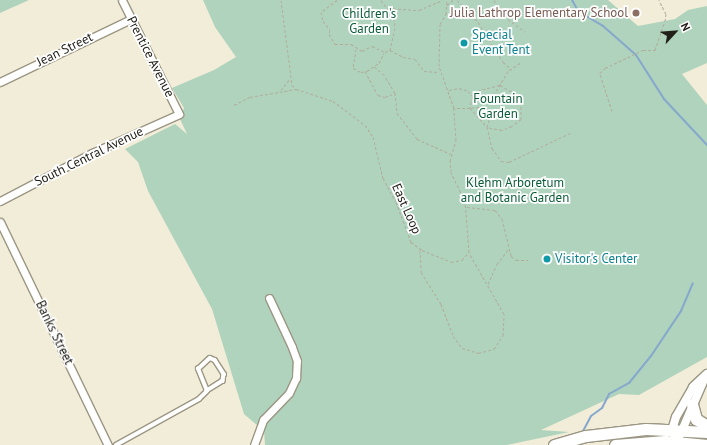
<!DOCTYPE html>
<style>
body{margin:0}
#map{position:relative;width:707px;height:445px;overflow:hidden;background:#f2edd9;font-family:"PT Sans",sans-serif}
div>[style]{position:absolute}
.green>*{inset:0;background:#afd3bc}
.stream>*{height:2px;margin:-1px;padding:0 1px;transform-origin:1px;border-radius:1px;background:#86a8cd}
.path>*{height:1px;margin-top:-0.5px;transform-origin:0;background:repeating-linear-gradient(90deg,#b1ad9d 0 3px,transparent 0 5px)}
.roads{filter:drop-shadow(1px 0 #9b9683) drop-shadow(-1px 0 #9b9683) drop-shadow(0 1px #9b9683) drop-shadow(0 -1px #9b9683)}
.service>*{height:3.5px;margin:-1.75px;padding:0 1.75px;transform-origin:1.75px;border-radius:1.75px;background:#fff}
.minor>*{height:7px;margin:-3.5px;padding:0 3.5px;transform-origin:3.5px;border-radius:3.5px;background:#fff}
.tertiary>*{height:8px;margin:-4px;padding:0 4px;transform-origin:4px;border-radius:4px;background:#fff}
.primary>*{height:11px;margin:-5.5px;padding:0 5.5px;transform-origin:5.5px;border-radius:5.5px;background:#fff}
.dots>*{width:11px;height:11px;translate:-50% -50%;box-sizing:border-box;border:2px solid #fff;border-radius:50%}
span{translate:-50% -50%;white-space:nowrap;text-align:center;line-height:1.15;-webkit-text-stroke:3.5px #fff;paint-order:stroke}
.education-label{font-size:13px;color:#785e54}
.right{translate:-100% -50%;text-align:right}
.park-label{font-size:13px;color:#095c36}
.culture-label{font-size:13px;color:#0d838f}
.left{translate:0 -50%;text-align:left}
.street-label{font-size:13px;color:#222019}
.north{position:absolute;left:655px;top:12px;width:40px;height:40px;-webkit-text-stroke:3px #fff;paint-order:stroke;rotate:64deg;font-size:11px;font-weight:700;line-height:16px;text-align:center;color:#222019}
.north::after{content:'';display:block;margin:auto;width:14px;height:18px;background:#222019;clip-path:polygon(50% 0,100% 100%,50% 72%,0 100%)}
</style>
<div id="map">
<div class="green">
<div style="clip-path:polygon(0 0,29px 0,0 13px)"></div>
<div style="clip-path:polygon(203px 0,608px 0,638px 26px,675px 19px,688px 10px,707px 6px,707px 63px,682px 74px,707px 105px,707px 357px,639px 395px,619px 394px,541px 430px,569px 432px,507px 445px,265px 445px,264px 431px,244px 414px,212px 309px,148px 191px,138px 162px,125px 149px,175px 124px,187px 134px,180px 119px,184px 108px,172px 88px,214px 70px,236px 57px,215px 27px)"></div>
</div>
<div class="stream">
<div style="left:572px;top:0;width:13px;rotate:61deg"></div>
<div style="left:578px;top:11px;width:29px;rotate:31deg"></div>
<div style="left:603px;top:26px;width:44px;rotate:41.3deg"></div>
<div style="left:636px;top:55px;width:52px;rotate:57.5deg"></div>
<div style="left:664px;top:99px;width:63px;rotate:46.9deg"></div>
<div style="left:582px;top:433px;width:19px;rotate:-62deg"></div>
<div style="left:591px;top:416px;width:14px;rotate:-36deg"></div>
<div style="left:602px;top:408px;width:16px;rotate:-63deg"></div>
<div style="left:609px;top:394px;width:23px;rotate:-29deg"></div>
<div style="left:629px;top:383px;width:35px;rotate:-51deg"></div>
<div style="left:651px;top:356px;width:54px;rotate:-56.3deg"></div>
<div style="left:681px;top:311px;width:30px;rotate:-67deg"></div>
</div>
<div class="path">
<div style="left:281px;top:0;width:86px;rotate:82.6deg"></div>
<div style="left:292px;top:85px;width:6px;rotate:45deg"></div>
<div style="left:296px;top:89px;width:39px;rotate:18deg"></div>
<div style="left:333px;top:101px;width:40px;rotate:37deg"></div>
<div style="left:365px;top:125px;width:14px;rotate:56deg"></div>
<div style="left:373px;top:137px;width:42px;rotate:76.3deg"></div>
<div style="left:383px;top:178px;width:27px;rotate:62deg"></div>
<div style="left:396px;top:202px;width:43px;rotate:69.4deg"></div>
<div style="left:411px;top:242px;width:14px;rotate:36deg"></div>
<div style="left:422px;top:250px;width:31px;rotate:22deg"></div>
<div style="left:451px;top:262px;width:11px;rotate:-10deg"></div>
<div style="left:462px;top:260px;width:11px;rotate:-49deg"></div>
<div style="left:469px;top:252px;width:51px;rotate:-94.5deg"></div>
<div style="left:465px;top:201px;width:32px;rotate:-116deg"></div>
<div style="left:451px;top:172px;width:11px;rotate:-95deg"></div>
<div style="left:450px;top:161px;width:22px;rotate:-74deg"></div>
<div style="left:456px;top:140px;width:32px;rotate:-94deg"></div>
<div style="left:454px;top:108px;width:45px;rotate:-109.7deg"></div>
<div style="left:439px;top:66px;width:42px;rotate:-88.6deg"></div>
<div style="left:440px;top:24px;width:12px;rotate:-59deg"></div>
<div style="left:446px;top:14px;width:14px;rotate:-86deg"></div>
<div style="left:337px;top:0;width:20px;rotate:143deg"></div>
<div style="left:321px;top:12px;width:9px;rotate:77deg"></div>
<div style="left:323px;top:21px;width:11px;rotate:52deg"></div>
<div style="left:330px;top:30px;width:4px;rotate:104deg"></div>
<div style="left:329px;top:34px;width:12px;rotate:59deg"></div>
<div style="left:335px;top:44px;width:16px"></div>
<div style="left:351px;top:44px;width:13px;rotate:32deg"></div>
<div style="left:362px;top:51px;width:11px;rotate:-27deg"></div>
<div style="left:372px;top:46px;width:14px;rotate:25deg"></div>
<div style="left:385px;top:52px;width:5px;rotate:-22deg"></div>
<div style="left:390px;top:50px;width:15px;rotate:28deg"></div>
<div style="left:403px;top:57px;width:12px;rotate:9deg"></div>
<div style="left:415px;top:59px;width:15px;rotate:53deg"></div>
<div style="left:424px;top:71px;width:14px;rotate:4deg"></div>
<div style="left:381px;top:0;width:22px;rotate:54deg"></div>
<div style="left:394px;top:18px;width:10px;rotate:84deg"></div>
<div style="left:395px;top:28px;width:23px;rotate:103deg"></div>
<div style="left:457px;top:0;width:30px;rotate:46deg"></div>
<div style="left:478px;top:22px;width:47px;rotate:58deg"></div>
<div style="left:503px;top:62px;width:11px;rotate:41deg"></div>
<div style="left:494px;top:0;width:19px;rotate:58deg"></div>
<div style="left:504px;top:16px;width:26px;rotate:37deg"></div>
<div style="left:447px;top:5px;width:8px;rotate:-40deg"></div>
<div style="left:388px;top:8px;width:31px;rotate:4deg"></div>
<div style="left:419px;top:10px;width:25px;rotate:-23deg"></div>
<div style="left:356px;top:49px;width:19px;rotate:99deg"></div>
<div style="left:353px;top:68px;width:9px;rotate:27deg"></div>
<div style="left:361px;top:72px;width:6px;rotate:-9deg"></div>
<div style="left:367px;top:71px;width:14px;rotate:-34deg"></div>
<div style="left:379px;top:63px;width:11px;rotate:-63deg"></div>
<div style="left:520px;top:63px;width:14px;rotate:146deg"></div>
<div style="left:508px;top:71px;width:16px;rotate:120deg"></div>
<div style="left:500px;top:85px;width:24px;rotate:30deg"></div>
<div style="left:521px;top:97px;width:22px;rotate:90deg"></div>
<div style="left:521px;top:119px;width:11px;rotate:142deg"></div>
<div style="left:512px;top:126px;width:11px;rotate:158deg"></div>
<div style="left:502px;top:130px;width:15px;rotate:-169deg"></div>
<div style="left:487px;top:127px;width:22px;rotate:77deg"></div>
<div style="left:492px;top:148px;width:16px;rotate:55deg"></div>
<div style="left:501px;top:161px;width:8px;rotate:7deg"></div>
<div style="left:509px;top:162px;width:68px;rotate:-25.4deg"></div>
<div style="left:365px;top:71px;width:27px;rotate:62deg"></div>
<div style="left:378px;top:95px;width:7px;rotate:16deg"></div>
<div style="left:385px;top:97px;width:11px;rotate:-22deg"></div>
<div style="left:395px;top:93px;width:21px;rotate:-121deg"></div>
<div style="left:384px;top:75px;width:13px;rotate:-138deg"></div>
<div style="left:281px;top:90px;width:13px;rotate:-51deg"></div>
<div style="left:449px;top:90px;width:10px;rotate:-11deg"></div>
<div style="left:459px;top:88px;width:9px;rotate:18deg"></div>
<div style="left:468px;top:91px;width:7px;rotate:45deg"></div>
<div style="left:473px;top:96px;width:7px;rotate:27deg"></div>
<div style="left:479px;top:99px;width:6px;rotate:9deg"></div>
<div style="left:485px;top:100px;width:9px;rotate:-32deg"></div>
<div style="left:493px;top:95px;width:12px;rotate:-55deg"></div>
<div style="left:500px;top:85px;width:21px;rotate:166deg"></div>
<div style="left:480px;top:90px;width:9px;rotate:139deg"></div>
<div style="left:473px;top:96px;width:6px;rotate:108deg"></div>
<div style="left:471px;top:102px;width:6px;rotate:99deg"></div>
<div style="left:470px;top:108px;width:25px;rotate:48deg"></div>
<div style="left:487px;top:127px;width:7px;rotate:-74deg"></div>
<div style="left:489px;top:120px;width:11px;rotate:-112deg"></div>
<div style="left:485px;top:110px;width:7px;rotate:-153deg"></div>
<div style="left:479px;top:107px;width:9px;rotate:174deg"></div>
<div style="left:470px;top:108px;width:16px;rotate:180deg"></div>
<div style="left:395px;top:93px;width:20px;rotate:84deg"></div>
<div style="left:397px;top:113px;width:33px;rotate:52deg"></div>
<div style="left:417px;top:139px;width:37px;rotate:24deg"></div>
<div style="left:234px;top:105px;width:18px;rotate:-27deg"></div>
<div style="left:250px;top:97px;width:47px;rotate:-9.9deg"></div>
<div style="left:485px;top:109px;width:8px;rotate:-90deg"></div>
<div style="left:612px;top:111px;width:40px;rotate:-108deg"></div>
<div style="left:600px;top:73px;width:7px;rotate:-45deg"></div>
<div style="left:605px;top:68px;width:42px;rotate:-25.3deg"></div>
<div style="left:643px;top:50px;width:12px"></div>
<div style="left:655px;top:50px;width:31px;rotate:-71deg"></div>
<div style="left:665px;top:21px;width:7px;rotate:-82deg"></div>
<div style="left:666px;top:14px;width:16px;rotate:-117deg"></div>
<div style="left:467px;top:207px;width:28px;rotate:6deg"></div>
<div style="left:495px;top:210px;width:11px;rotate:52deg"></div>
<div style="left:502px;top:219px;width:38px;rotate:76deg"></div>
<div style="left:511px;top:256px;width:6px;rotate:39deg"></div>
<div style="left:516px;top:260px;width:12px"></div>
<div style="left:420px;top:250px;width:22px;rotate:87deg"></div>
<div style="left:421px;top:272px;width:38px;rotate:58deg"></div>
<div style="left:441px;top:304px;width:34px;rotate:69deg"></div>
<div style="left:453px;top:336px;width:15px;rotate:53deg"></div>
<div style="left:462px;top:348px;width:17px;rotate:17deg"></div>
<div style="left:478px;top:353px;width:16px;rotate:-14deg"></div>
<div style="left:494px;top:349px;width:17px;rotate:-57deg"></div>
<div style="left:503px;top:335px;width:21px;rotate:-87deg"></div>
<div style="left:504px;top:314px;width:70px;rotate:-119.8deg"></div>
<div style="left:488px;top:284px;width:22px;rotate:-66deg"></div>
<div style="left:497px;top:264px;width:18px;rotate:-52deg"></div>
</div>
<div class="roads">
<div class="service">
<div style="left:116px;top:445px;width:95px;rotate:-29deg"></div>
<div style="left:199px;top:399px;width:11px;rotate:-45deg"></div>
<div style="left:207px;top:391px;width:24px;rotate:-112deg"></div>
<div style="left:198px;top:369px;width:16px;rotate:-43deg"></div>
<div style="left:210px;top:358px;width:5px;rotate:22deg"></div>
<div style="left:215px;top:360px;width:17px;rotate:57deg"></div>
<div style="left:224px;top:374px;width:7px;rotate:98deg"></div>
<div style="left:223px;top:381px;width:19px;rotate:148deg"></div>
</div>
<div class="minor">
<div style="left:0;top:82px;width:145px;rotate:-25.7deg"></div>
<div style="left:0;top:201px;width:104px;rotate:-27.6deg"></div>
<div style="left:92px;top:153px;width:95px;rotate:-24.1deg"></div>
<div style="left:179px;top:114px;width:127px;rotate:-116.6deg"></div>
<div style="left:0;top:222px;width:248px;rotate:64.2deg"></div>
<div style="left:254px;top:445px;width:27px;rotate:-70deg"></div>
<div style="left:263px;top:420px;width:37px;rotate:-46deg"></div>
<div style="left:289px;top:393px;width:17px;rotate:-65deg"></div>
<div style="left:296px;top:378px;width:17px;rotate:-87deg"></div>
<div style="left:297px;top:361px;width:15px;rotate:-110deg"></div>
<div style="left:292px;top:347px;width:54px;rotate:-115.1deg"></div>
</div>
<div class="tertiary">
<div style="left:680px;top:435px;width:65px;rotate:-66.6deg"></div>
<div style="left:677px;top:442px;width:13px;rotate:-113deg"></div>
<div style="left:672px;top:430px;width:14px;rotate:-73deg"></div>
<div style="left:676px;top:417px;width:34px;rotate:-60deg"></div>
<div style="left:693px;top:387px;width:19px;rotate:-43deg"></div>
</div>
<div class="primary">
<div style="left:692px;top:404px;width:16px;rotate:75deg"></div>
<div style="left:696px;top:419px;width:13px;rotate:32deg"></div>
<div style="left:554px;top:445px;width:33px;rotate:-16deg"></div>
<div style="left:586px;top:436px;width:60px;rotate:-6.7deg"></div>
<div style="left:646px;top:429px;width:61px;rotate:2.8deg"></div>
<div style="left:615px;top:445px;width:50px;rotate:-4.6deg"></div>
<div style="left:665px;top:441px;width:42px;rotate:5.4deg"></div>
</div>
</div>
<div class="dots">
<div style="left:636px;top:13px;background:#8d6e63"></div>
<div style="left:464px;top:43px;background:#0f9aa8"></div>
<div style="left:547px;top:259px;background:#0f9aa8"></div>
</div>
<div class="education-label">
<span class="right" style="left:628px;top:13px">Julia Lathrop Elementary School</span>
</div>
<div class="park-label">
<span style="left:369px;top:22px">Children's<br>Garden</span>
<span style="left:498px;top:107px">Fountain<br>Garden</span>
<span style="left:515px;top:191px">Klehm Arboretum<br>and Botanic Garden</span>
</div>
<div class="culture-label">
<span class="left" style="left:472px;top:43px">Special<br>Event Tent</span>
<span class="left" style="left:555px;top:259px">Visitor's Center</span>
</div>
<div class="street-label">
<span style="left:65px;top:50px;rotate:-26deg">Jean Street</span>
<span style="left:150px;top:57px;rotate:63deg">Prentice Avenue</span>
<span style="left:89px;top:157px;rotate:-26deg">South Central Avenue</span>
<span style="left:406px;top:209px;rotate:66deg">East Loop</span>
<span style="left:54px;top:333px;rotate:64deg">Banks Street</span>
</div>
<div class="north">N</div>
</div>
